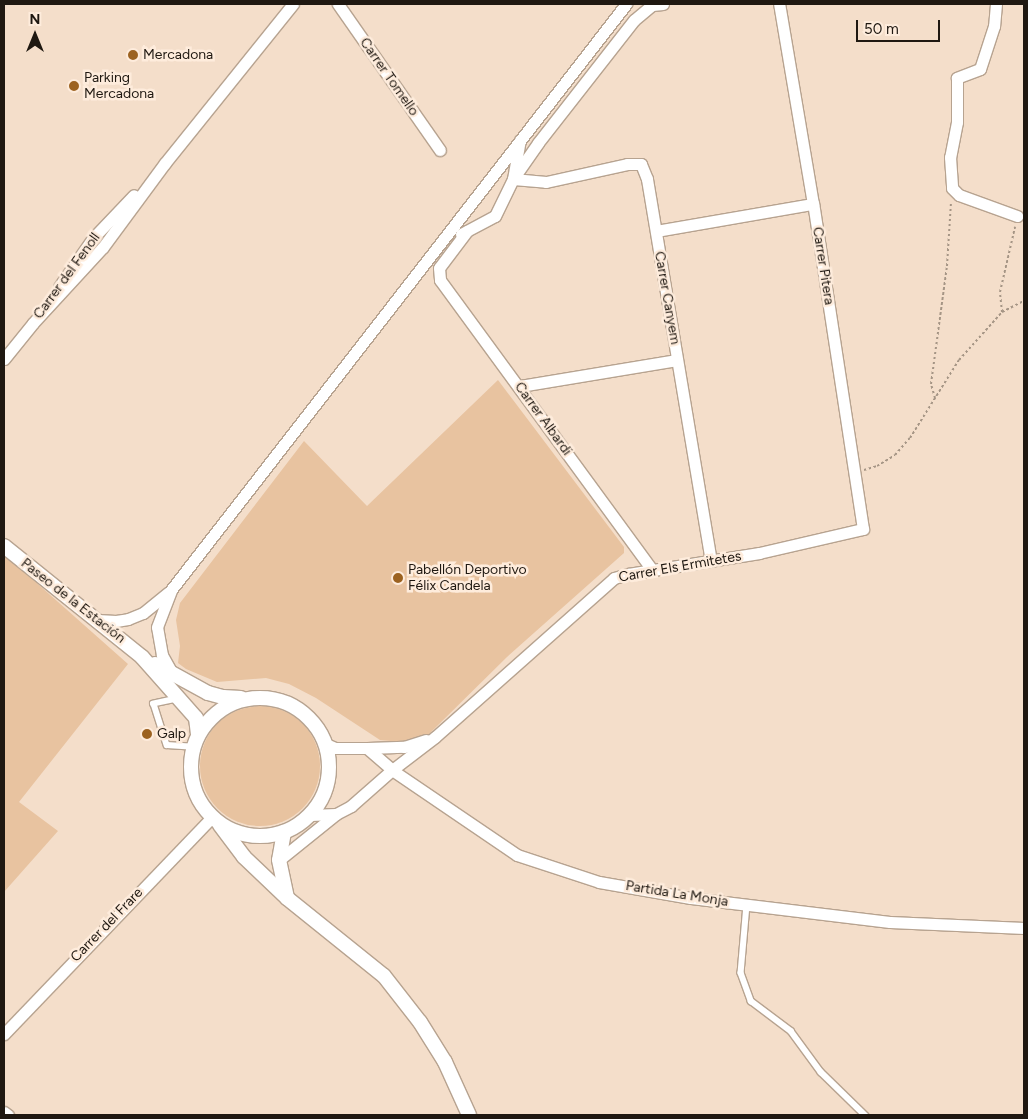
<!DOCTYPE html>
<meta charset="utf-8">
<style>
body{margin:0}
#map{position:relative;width:1028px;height:1119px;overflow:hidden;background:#f4deca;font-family:Figtree,sans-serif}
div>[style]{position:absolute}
.green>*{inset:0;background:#e8c3a0}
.round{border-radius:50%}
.path>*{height:2px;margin-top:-1px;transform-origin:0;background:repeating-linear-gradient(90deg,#a59585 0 2.5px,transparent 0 5px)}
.roads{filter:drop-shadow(1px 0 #b7a390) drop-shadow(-1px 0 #b7a390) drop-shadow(0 1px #b7a390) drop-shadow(0 -1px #b7a390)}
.service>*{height:5.5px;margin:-2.75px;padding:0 2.75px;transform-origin:2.75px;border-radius:2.75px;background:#fff}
.minor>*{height:11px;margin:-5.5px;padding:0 5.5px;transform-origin:5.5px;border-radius:5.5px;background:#fff}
.tertiary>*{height:14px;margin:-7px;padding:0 7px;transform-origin:7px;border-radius:7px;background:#fff}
.tertiary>.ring{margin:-7px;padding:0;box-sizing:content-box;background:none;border:14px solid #fff;border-radius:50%}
.dots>*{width:14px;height:14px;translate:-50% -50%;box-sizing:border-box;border:2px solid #feecdc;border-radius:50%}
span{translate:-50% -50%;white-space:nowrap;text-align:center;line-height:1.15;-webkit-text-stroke:5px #feecdc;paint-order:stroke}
.poi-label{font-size:14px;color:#1f1811}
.left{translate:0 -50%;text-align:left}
.street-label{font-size:14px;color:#1f1811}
.frame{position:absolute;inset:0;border:5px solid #1f1811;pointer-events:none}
.north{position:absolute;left:10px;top:10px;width:50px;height:50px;-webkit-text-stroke:4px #feecdc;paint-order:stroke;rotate:0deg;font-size:14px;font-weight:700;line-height:20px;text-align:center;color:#1f1811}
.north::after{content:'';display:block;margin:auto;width:18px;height:22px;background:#1f1811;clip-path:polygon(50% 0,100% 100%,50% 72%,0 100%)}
.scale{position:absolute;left:856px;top:20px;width:84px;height:22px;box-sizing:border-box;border:2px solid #1f1811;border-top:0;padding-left:6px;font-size:15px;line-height:18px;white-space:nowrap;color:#1f1811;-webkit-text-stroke:4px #feecdc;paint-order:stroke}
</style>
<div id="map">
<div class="green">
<div style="clip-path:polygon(498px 380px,624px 547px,624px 553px,507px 657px,429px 734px,401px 742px,380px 740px,316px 698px,289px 684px,266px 678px,217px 682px,186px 669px,178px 663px,180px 646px,176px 620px,180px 603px,304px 441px,367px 506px)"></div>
<div style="clip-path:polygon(4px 554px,128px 664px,19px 802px,58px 831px,4px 892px)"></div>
<div class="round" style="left:200px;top:706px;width:120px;height:120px"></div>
</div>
<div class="path">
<div style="left:1002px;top:312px;width:20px;rotate:-96deg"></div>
<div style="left:1000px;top:292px;width:67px;rotate:-77deg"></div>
<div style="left:935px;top:398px;width:15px;rotate:-106deg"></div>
<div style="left:931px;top:384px;width:119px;rotate:-82.3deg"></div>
<div style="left:947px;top:266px;width:64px;rotate:-86.4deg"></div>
<div style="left:864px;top:470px;width:14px;rotate:-17deg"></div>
<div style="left:877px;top:466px;width:21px;rotate:-31deg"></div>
<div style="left:895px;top:455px;width:23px;rotate:-49deg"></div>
<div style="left:910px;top:438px;width:92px;rotate:-57.9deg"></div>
<div style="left:959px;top:360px;width:64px;rotate:-48.1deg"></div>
<div style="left:1002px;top:312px;width:25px;rotate:-27deg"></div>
</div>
<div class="roads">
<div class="service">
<div style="left:177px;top:699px;width:24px;rotate:168deg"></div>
<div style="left:154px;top:704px;width:43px;rotate:72.4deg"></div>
<div style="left:167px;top:745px;width:26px;rotate:4deg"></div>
<div style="left:747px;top:905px;width:68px;rotate:95deg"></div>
<div style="left:741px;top:973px;width:30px;rotate:70deg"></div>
<div style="left:751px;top:1001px;width:50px;rotate:36.9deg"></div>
<div style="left:791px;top:1031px;width:51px;rotate:53.8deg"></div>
<div style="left:821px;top:1072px;width:62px;rotate:44.3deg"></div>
</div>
<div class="minor">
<div style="left:338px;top:4px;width:178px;rotate:55.1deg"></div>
<div style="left:663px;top:4px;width:11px;rotate:175deg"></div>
<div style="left:652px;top:5px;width:23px;rotate:140deg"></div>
<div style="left:634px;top:20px;width:156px;rotate:128deg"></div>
<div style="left:538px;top:143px;width:44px;rotate:124.8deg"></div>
<div style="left:513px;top:179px;width:33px;rotate:5deg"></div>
<div style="left:546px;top:182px;width:83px;rotate:-12.5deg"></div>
<div style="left:627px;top:164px;width:14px"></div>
<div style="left:641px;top:164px;width:16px;rotate:68deg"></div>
<div style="left:647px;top:179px;width:387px;rotate:80.5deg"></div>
<div style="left:996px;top:4px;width:22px;rotate:95deg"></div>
<div style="left:994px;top:26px;width:45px;rotate:108deg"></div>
<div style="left:980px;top:69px;width:25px;rotate:159deg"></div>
<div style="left:957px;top:78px;width:44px;rotate:90deg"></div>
<div style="left:957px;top:122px;width:36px;rotate:101deg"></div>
<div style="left:950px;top:157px;width:31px;rotate:86deg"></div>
<div style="left:952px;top:188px;width:10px;rotate:45deg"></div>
<div style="left:959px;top:195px;width:62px;rotate:19.9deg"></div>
<div style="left:467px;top:231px;width:46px;rotate:127.1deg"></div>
<div style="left:439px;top:268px;width:12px;rotate:85deg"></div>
<div style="left:440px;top:280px;width:359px;rotate:53.8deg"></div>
<div style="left:656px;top:231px;width:159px;rotate:-9.8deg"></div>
<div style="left:461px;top:234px;width:38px;rotate:-28deg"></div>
<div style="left:495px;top:216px;width:41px;rotate:-64.1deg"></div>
<div style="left:513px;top:179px;width:39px;rotate:-80deg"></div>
<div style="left:59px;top:287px;width:60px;rotate:-55.2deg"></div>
<div style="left:93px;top:238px;width:59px;rotate:-46.4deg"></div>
<div style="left:4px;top:359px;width:46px;rotate:-51.1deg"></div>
<div style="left:33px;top:323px;width:103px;rotate:-47.4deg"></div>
<div style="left:103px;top:247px;width:104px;rotate:-53.6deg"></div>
<div style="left:165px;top:163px;width:204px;rotate:-51.2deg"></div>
<div style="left:520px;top:386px;width:159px;rotate:-9.4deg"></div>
<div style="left:97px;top:620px;width:19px;rotate:3deg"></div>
<div style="left:116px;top:621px;width:12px;rotate:-9deg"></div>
<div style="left:128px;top:619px;width:16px;rotate:-22deg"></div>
<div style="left:143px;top:613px;width:32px;rotate:-39deg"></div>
<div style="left:172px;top:673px;width:21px;rotate:-119deg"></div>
<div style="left:162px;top:655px;width:28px;rotate:-100deg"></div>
<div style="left:157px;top:627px;width:40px;rotate:-69deg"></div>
<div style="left:171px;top:590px;width:742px;rotate:-52.17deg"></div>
<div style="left:326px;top:744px;width:10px;rotate:24deg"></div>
<div style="left:335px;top:748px;width:32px"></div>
<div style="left:367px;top:748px;width:37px;rotate:-2deg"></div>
<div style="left:404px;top:747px;width:23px;rotate:-18deg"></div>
<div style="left:367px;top:748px;width:33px;rotate:41deg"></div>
<div style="left:392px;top:770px;width:151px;rotate:34.2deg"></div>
<div style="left:517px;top:855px;width:86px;rotate:18.2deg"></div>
<div style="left:599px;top:882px;width:93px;rotate:9.9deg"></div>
<div style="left:691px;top:898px;width:200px;rotate:6.9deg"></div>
<div style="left:890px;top:922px;width:134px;rotate:2.6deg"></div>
<div style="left:310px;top:815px;width:26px;rotate:-2deg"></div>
<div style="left:336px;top:814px;width:17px;rotate:-28deg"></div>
<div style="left:351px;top:806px;width:55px;rotate:-41.3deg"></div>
<div style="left:392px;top:770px;width:54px;rotate:-37.5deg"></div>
<div style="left:435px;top:737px;width:239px;rotate:-41.6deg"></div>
<div style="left:614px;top:578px;width:15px;rotate:-16deg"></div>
<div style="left:628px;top:574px;width:133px;rotate:-9.1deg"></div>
<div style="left:759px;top:553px;width:107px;rotate:-13deg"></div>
<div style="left:863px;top:529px;width:329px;rotate:-98.7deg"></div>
<div style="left:813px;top:204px;width:203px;rotate:-99.6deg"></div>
<div style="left:279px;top:860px;width:73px;rotate:-38.9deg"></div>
<div style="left:4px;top:1034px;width:301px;rotate:-46.2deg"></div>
<div style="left:4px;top:1112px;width:5px;rotate:37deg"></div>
</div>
<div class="tertiary">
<div style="left:4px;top:546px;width:177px;rotate:38.8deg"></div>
<div style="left:142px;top:657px;width:81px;rotate:48.5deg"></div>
<div style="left:196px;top:718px;width:17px;rotate:83deg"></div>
<div style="left:155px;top:664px;width:60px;rotate:28.7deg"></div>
<div style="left:208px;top:693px;width:16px;rotate:15deg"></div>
<div style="left:223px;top:697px;width:18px;rotate:3deg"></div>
<div class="ring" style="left:191px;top:698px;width:124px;height:124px"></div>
<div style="left:220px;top:825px;width:40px;rotate:53deg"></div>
<div style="left:244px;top:857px;width:59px;rotate:43.6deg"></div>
<div style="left:287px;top:898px;width:124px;rotate:38.8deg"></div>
<div style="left:384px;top:976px;width:58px;rotate:52deg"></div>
<div style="left:420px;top:1022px;width:47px;rotate:58deg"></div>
<div style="left:445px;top:1062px;width:58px;rotate:65.6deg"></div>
<div style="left:284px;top:832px;width:28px;rotate:100deg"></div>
<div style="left:279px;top:860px;width:39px;rotate:78deg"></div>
</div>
</div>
<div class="dots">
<div style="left:133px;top:55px;background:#9c6220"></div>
<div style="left:74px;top:86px;background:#9c6220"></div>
<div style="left:398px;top:578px;background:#9c6220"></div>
<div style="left:147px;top:734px;background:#9c6220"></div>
</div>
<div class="poi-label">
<span class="left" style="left:143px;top:55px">Mercadona</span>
<span class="left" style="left:84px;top:86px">Parking<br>Mercadona</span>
<span class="left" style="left:408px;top:578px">Pabellón Deportivo<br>Félix Candela</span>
<span class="left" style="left:157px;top:734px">Galp</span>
</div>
<div class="street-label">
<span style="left:389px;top:77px;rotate:55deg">Carrer Tomello</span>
<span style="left:823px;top:266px;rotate:81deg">Carrer Pitera</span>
<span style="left:67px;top:276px;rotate:-54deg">Carrer del Fenoll</span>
<span style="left:667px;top:298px;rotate:80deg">Carrer Canyem</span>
<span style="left:543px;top:419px;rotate:54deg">Carrer Albardi</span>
<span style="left:680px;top:567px;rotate:-10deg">Carrer Els Ermitetes</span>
<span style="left:73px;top:601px;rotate:38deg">Paseo de la Estación</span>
<span style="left:677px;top:894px;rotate:9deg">Partida La Monja</span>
<span style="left:107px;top:925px;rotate:-46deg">Carrer del Frare</span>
</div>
<div class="frame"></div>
<div class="north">N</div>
<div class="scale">50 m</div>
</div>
